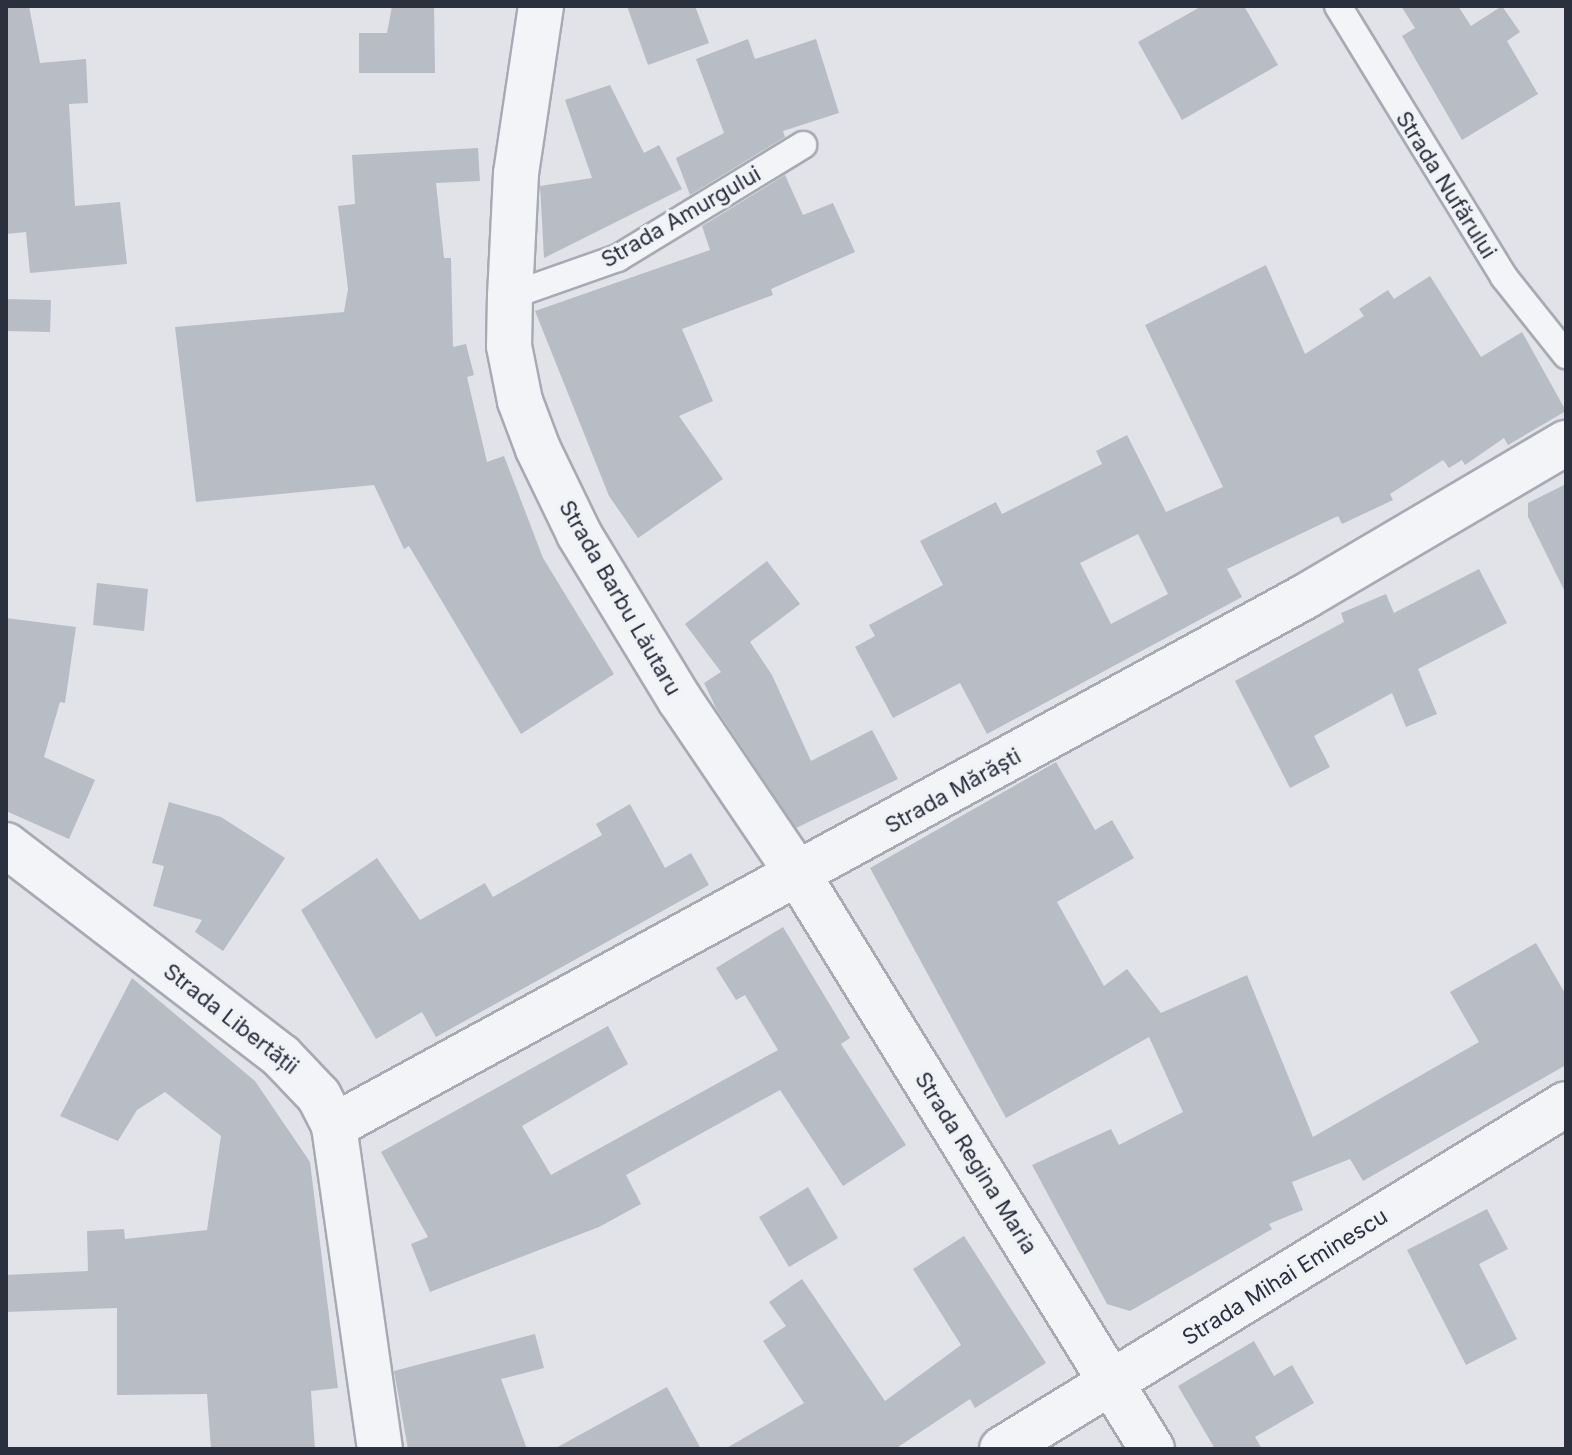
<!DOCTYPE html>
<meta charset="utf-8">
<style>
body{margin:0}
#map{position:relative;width:1572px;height:1455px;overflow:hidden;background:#e1e3e8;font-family:Inter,sans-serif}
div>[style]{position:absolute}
.building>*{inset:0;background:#b8bcc5}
.roads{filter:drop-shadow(2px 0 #a7aab2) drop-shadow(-2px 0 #a7aab2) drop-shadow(0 2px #a7aab2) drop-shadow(0 -2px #a7aab2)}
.service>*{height:26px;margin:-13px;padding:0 13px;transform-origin:13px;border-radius:13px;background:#f3f4f7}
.minor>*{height:44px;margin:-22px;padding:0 22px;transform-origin:22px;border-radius:22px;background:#f3f4f7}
span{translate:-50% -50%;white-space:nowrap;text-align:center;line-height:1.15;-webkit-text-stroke:6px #f0f2f6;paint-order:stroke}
.street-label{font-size:22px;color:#2b303f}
.frame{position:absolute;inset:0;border:8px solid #2b303f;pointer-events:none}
</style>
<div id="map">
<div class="building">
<div style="clip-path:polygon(6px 6px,29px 6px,40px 63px,86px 59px,88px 103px,69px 104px,75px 206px,120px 202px,127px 264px,30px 273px,26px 232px,6px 234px)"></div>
<div style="clip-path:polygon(392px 6px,434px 6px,435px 73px,359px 73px,359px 33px,387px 33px)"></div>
<div style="clip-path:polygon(627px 6px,695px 6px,709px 43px,648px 65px)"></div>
<div style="clip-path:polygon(1202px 6px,1244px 6px,1278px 65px,1182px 120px,1138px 42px)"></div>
<div style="clip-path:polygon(1401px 6px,1458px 6px,1471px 26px,1502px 6px,1520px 32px,1507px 41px,1538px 94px,1462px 140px,1402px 36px,1415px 28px)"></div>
<div style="clip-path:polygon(748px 39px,755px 59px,816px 39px,839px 113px,783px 131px,785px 137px,690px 195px,676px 158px,724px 133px,696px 59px)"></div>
<div style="clip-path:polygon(610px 85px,644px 153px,659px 145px,682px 189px,544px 258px,540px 186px,592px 178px,565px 100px)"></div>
<div style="clip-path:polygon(478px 148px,480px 181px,436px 183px,444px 258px,451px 258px,453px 347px,466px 344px,474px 375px,467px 377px,487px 462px,504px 456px,543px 558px,614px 674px,521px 734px,409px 546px,404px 549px,374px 485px,196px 502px,175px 327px,344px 312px,348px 289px,338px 206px,355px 204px,352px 155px)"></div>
<div style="clip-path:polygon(785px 175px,803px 215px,833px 203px,855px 252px,771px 289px,773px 295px,682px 329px,713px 401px,679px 416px,723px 479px,638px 538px,609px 496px,535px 311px,710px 250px,702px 226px)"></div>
<div style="clip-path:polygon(evenodd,1266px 265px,1305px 354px,1364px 316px,1359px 309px,1388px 290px,1394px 299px,1430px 276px,1481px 357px,1522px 332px,1566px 411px,1508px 445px,1504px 438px,1465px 465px,1462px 460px,1449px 468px,1443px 460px,1390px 494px,1393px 500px,1342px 524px,1338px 516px,1227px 569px,1242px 597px,987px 734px,960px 683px,893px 718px,855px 647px,875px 636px,869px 625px,943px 585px,920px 541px,996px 502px,1002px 514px,1102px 464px,1096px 451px,1127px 435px,1166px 512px,1223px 487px,1145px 325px,1266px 265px,1138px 534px,1168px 594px,1111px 624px,1080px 563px,1138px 534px)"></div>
<div style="clip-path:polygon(6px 299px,51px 300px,50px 332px,6px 331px)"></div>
<div style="clip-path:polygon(1566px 484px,1566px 594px,1528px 517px,1528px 503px)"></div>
<div style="clip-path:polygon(767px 561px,800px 604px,750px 642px,772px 675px,811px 761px,872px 730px,898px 779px,796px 828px,717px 710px,704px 683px,721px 672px,685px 624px)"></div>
<div style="clip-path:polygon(1479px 569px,1507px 623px,1418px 669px,1437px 714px,1406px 727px,1392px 693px,1314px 736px,1330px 767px,1290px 788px,1235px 681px,1344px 622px,1341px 613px,1386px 594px,1394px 613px)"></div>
<div style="clip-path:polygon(97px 583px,148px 589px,144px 631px,93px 625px)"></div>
<div style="clip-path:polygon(6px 618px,76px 627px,65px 703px,60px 702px,44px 757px,95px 780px,69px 839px,6px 811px)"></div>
<div style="clip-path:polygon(1056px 762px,1095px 830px,1112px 820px,1134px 858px,1057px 902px,1104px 986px,1127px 969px,1161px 1013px,1247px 975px,1313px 1137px,1479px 1042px,1450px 992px,1536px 943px,1566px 995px,1566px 1065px,1363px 1181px,1350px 1159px,1292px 1182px,1303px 1210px,1269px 1224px,1272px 1229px,1130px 1311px,1107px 1304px,1032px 1165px,1111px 1129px,1119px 1145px,1183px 1112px,1149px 1037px,1006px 1118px,870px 868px)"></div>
<div style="clip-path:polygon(169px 802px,221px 817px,285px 858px,223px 951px,195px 932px,202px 920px,153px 906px,164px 866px,152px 863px)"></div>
<div style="clip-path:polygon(630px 804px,665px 868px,691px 853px,709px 885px,436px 1037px,422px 1012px,376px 1039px,301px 910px,377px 858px,420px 920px,485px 883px,493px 897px,602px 835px,596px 824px)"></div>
<div style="clip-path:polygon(783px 927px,850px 1038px,841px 1044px,906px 1145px,843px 1186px,780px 1090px,626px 1175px,641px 1204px,599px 1227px,430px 1292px,411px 1244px,428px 1237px,381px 1152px,608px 1026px,628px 1064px,522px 1126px,551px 1175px,778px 1050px,745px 995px,736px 1000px,716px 968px)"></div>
<div style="clip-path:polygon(132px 978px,255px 1081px,310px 1162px,338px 1388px,311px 1391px,315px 1449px,211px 1449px,207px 1394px,117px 1395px,117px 1308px,6px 1312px,6px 1275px,88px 1271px,87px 1231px,124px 1229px,125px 1239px,207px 1230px,221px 1136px,165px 1092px,137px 1110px,118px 1141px,60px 1116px)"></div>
<div style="clip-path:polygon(808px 1187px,838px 1238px,789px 1267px,759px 1217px)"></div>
<div style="clip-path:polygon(1487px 1209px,1508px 1249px,1479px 1264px,1517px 1339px,1466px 1365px,1407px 1250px)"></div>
<div style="clip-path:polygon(964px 1236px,1046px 1363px,975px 1408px,970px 1399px,895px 1449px,725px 1449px,804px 1403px,763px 1341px,786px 1326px,769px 1302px,802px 1279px,885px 1401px,961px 1345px,913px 1269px)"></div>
<div style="clip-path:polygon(535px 1334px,544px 1368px,501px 1379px,527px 1449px,408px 1449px,394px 1371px)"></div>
<div style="clip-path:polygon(1254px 1341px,1274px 1376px,1292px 1365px,1314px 1403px,1255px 1437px,1262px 1449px,1215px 1449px,1178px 1386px)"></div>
<div style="clip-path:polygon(667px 1387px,701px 1449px,554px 1449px)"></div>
</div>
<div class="roads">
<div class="service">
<div style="left:1338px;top:6px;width:318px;rotate:58.5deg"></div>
<div style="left:1504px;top:277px;width:100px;rotate:51.5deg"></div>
<div style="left:510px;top:296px;width:114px;rotate:-19.4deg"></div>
<div style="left:618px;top:258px;width:217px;rotate:-31.4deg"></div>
</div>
<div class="minor">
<div style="left:541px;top:6px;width:170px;rotate:98.5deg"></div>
<div style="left:516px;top:174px;width:122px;rotate:92.8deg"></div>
<div style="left:510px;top:296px;width:50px;rotate:91.1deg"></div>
<div style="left:509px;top:346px;width:56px;rotate:78.7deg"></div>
<div style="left:520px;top:401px;width:51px;rotate:69.4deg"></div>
<div style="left:538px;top:449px;width:94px;rotate:64.2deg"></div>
<div style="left:579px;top:534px;width:194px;rotate:58.7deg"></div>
<div style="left:680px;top:700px;width:212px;rotate:55.9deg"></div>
<div style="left:799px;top:876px;width:673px;rotate:58.36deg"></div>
<div style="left:6px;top:845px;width:347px;rotate:37.5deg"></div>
<div style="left:281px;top:1056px;width:55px;rotate:46.5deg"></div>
<div style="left:319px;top:1096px;width:34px;rotate:63deg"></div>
<div style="left:334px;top:1126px;width:326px;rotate:81.9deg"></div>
<div style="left:334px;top:1126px;width:1107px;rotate:-28.6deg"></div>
<div style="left:1306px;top:596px;width:302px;rotate:-30.5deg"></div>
<div style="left:1002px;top:1449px;width:661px;rotate:-31.45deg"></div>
</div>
</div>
<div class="street-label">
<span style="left:1446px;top:185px;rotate:58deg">Strada Nufărului</span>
<span style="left:681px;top:217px;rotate:-30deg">Strada Amurgului</span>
<span style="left:620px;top:598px;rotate:60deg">Strada Barbu Lăutaru</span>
<span style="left:953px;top:791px;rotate:-29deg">Strada Mărăști</span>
<span style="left:231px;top:1019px;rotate:38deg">Strada Libertății</span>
<span style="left:976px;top:1163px;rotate:58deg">Strada Regina Maria</span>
<span style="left:1285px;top:1277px;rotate:-32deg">Strada Mihai Eminescu</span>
</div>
<div class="frame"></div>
</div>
